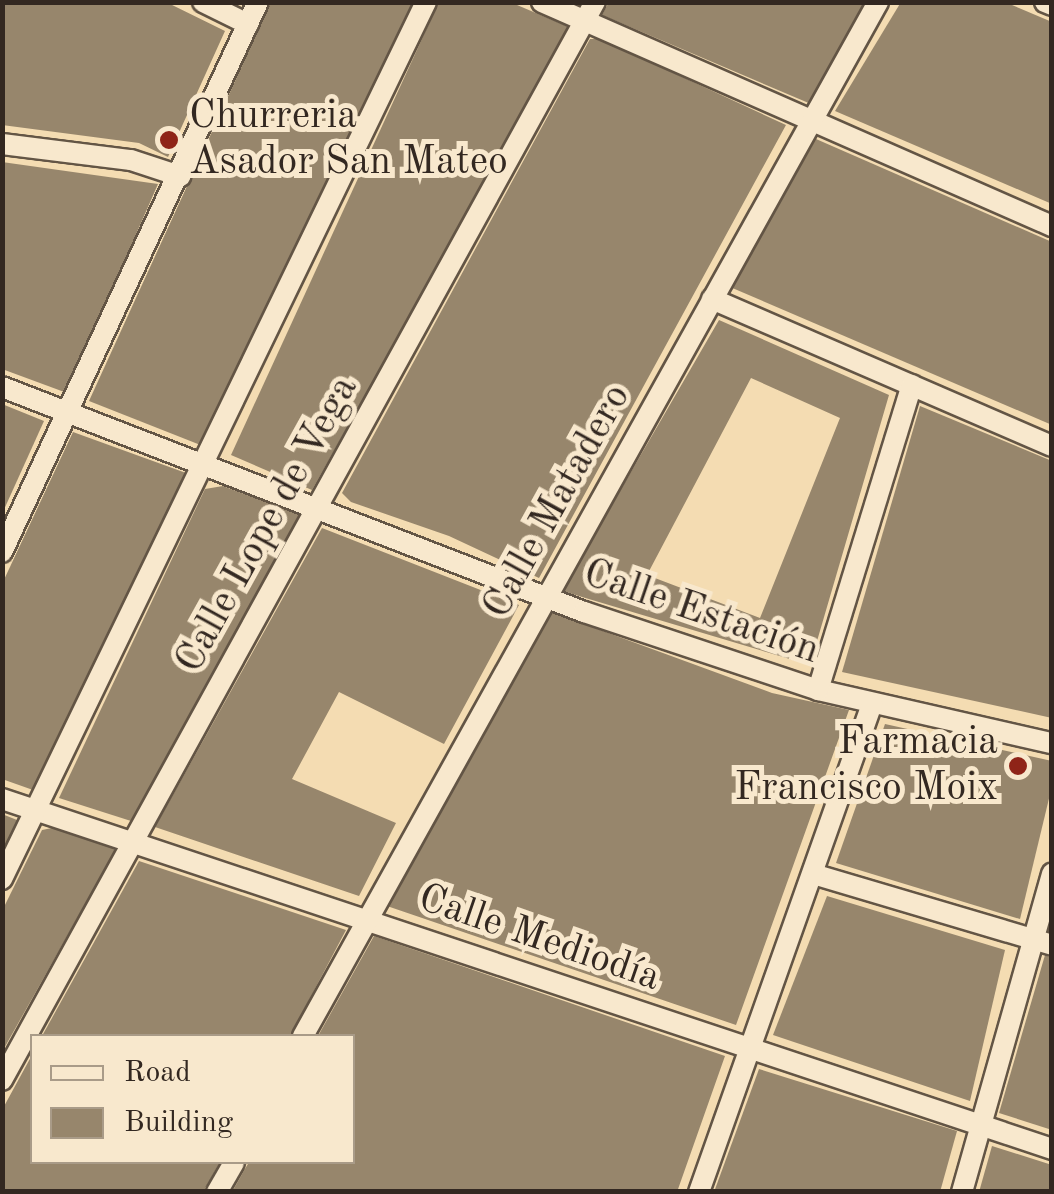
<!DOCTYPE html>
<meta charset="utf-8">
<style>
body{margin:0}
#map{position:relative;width:1054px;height:1194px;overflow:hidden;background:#f4dcb2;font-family:"Old Standard TT",serif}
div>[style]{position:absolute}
.building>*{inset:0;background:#97866c}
.roads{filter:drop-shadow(2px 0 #635545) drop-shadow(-2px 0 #635545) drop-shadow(0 2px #635545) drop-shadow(0 -2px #635545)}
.street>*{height:20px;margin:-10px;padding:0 10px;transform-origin:10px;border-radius:10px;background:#f8e8cd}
.dots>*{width:28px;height:28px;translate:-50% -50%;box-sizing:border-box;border:5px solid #f8e8cd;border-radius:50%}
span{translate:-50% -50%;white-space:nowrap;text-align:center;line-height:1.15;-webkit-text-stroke:10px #f8e8cd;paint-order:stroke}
.poi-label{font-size:40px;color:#332821}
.left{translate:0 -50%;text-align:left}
.right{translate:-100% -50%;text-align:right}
.street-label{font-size:40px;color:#332821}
.frame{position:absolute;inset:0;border:5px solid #332821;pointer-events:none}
.legend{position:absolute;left:30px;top:1034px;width:325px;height:130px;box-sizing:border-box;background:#f8e8cd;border:2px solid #a99b88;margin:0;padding:12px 18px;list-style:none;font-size:30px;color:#332821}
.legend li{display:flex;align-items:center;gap:20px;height:50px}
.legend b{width:50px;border:2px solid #a99b88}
</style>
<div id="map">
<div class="building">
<div style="clip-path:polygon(2px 2px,166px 2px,225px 31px,168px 157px,139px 143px,2px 125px)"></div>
<div style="clip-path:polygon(271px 2px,419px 2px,203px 446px,89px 401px)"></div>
<div style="clip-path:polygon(439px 2px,510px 2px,571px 28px,312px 490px,231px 455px)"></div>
<div style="clip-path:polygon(609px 2px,866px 2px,811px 104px,602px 15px)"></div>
<div style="clip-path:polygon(901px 2px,1005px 2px,1052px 22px,1052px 204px,835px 111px)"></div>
<div style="clip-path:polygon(590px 39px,600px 39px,786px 125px,539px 578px,449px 536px,351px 502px,342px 493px)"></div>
<div style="clip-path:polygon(816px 139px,1052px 242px,1052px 425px,730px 287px)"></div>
<div style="clip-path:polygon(2px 162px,158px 184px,67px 393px,2px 369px)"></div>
<div style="clip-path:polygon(evenodd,719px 320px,889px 395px,810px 665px,562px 591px,719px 320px,751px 378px,840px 418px,760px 618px,647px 575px,751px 378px)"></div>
<div style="clip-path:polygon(2px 404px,44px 421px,2px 514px)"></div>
<div style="clip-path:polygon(920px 406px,1052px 461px,1052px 718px,842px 672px)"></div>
<div style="clip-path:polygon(73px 432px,186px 473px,33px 790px,2px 779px,2px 584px)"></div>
<div style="clip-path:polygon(223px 486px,304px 516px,131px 821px,59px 798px,205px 489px)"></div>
<div style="clip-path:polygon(322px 528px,519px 605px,444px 744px,339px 692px,292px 779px,396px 823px,359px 896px,155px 827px)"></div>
<div style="clip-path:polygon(551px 612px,772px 693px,849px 710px,736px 1025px,387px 906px)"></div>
<div style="clip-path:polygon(885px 724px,1052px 761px,1052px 786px,1020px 919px,836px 863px)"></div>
<div style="clip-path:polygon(2px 814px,22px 822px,2px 862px)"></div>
<div style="clip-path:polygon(52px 828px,112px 846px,115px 851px,2px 1052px,2px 911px,42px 830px)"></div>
<div style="clip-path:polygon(139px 861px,346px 930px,290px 1036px,42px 1036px)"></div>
<div style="clip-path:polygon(827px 896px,1005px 950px,970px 1101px,773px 1035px)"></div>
<div style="clip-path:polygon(374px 936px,725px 1056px,677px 1192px,232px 1192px,249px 1162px,352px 1162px,352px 1036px,318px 1036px)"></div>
<div style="clip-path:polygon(1045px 955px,1052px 958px,1052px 1130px,999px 1113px)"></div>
<div style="clip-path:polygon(32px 1055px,32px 1162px,220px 1162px,203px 1192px,2px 1192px,2px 1110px)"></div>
<div style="clip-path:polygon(759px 1069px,957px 1131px,940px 1192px,714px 1192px)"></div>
<div style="clip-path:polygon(992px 1146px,1052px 1165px,1052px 1192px,979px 1192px)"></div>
</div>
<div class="roads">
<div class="street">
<div style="left:203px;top:2px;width:50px;rotate:26.1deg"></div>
<div style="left:542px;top:2px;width:557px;rotate:23.71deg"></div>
<div style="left:1045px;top:2px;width:8px;rotate:23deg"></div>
<div style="left:2px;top:144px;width:130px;rotate:7.1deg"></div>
<div style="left:131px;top:160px;width:52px;rotate:18.1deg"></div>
<div style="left:712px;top:299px;width:370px;rotate:23.4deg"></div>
<div style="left:2px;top:387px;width:624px;rotate:21.14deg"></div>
<div style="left:584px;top:612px;width:247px;rotate:18.4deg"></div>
<div style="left:818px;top:690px;width:240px;rotate:12.8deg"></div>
<div style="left:2px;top:552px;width:607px;rotate:-65.04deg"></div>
<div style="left:818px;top:690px;width:319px;rotate:-72.9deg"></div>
<div style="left:2px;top:799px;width:1107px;rotate:18.43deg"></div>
<div style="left:813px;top:874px;width:249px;rotate:16.5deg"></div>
<div style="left:2px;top:879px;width:974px;rotate:-64.2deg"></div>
<div style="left:303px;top:1036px;width:1183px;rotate:-60.92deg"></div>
<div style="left:2px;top:1080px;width:1230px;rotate:-61.19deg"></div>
<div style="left:217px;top:1192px;width:34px;rotate:-60deg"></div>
<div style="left:699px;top:1192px;width:518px;rotate:-70.48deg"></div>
<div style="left:962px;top:1192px;width:331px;rotate:-74.2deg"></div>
</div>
</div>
<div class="dots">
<div style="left:169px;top:140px;background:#8f2418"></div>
<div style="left:1018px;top:766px;background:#8f2418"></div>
</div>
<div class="poi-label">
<span class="left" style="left:189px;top:140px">Churreria<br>Asador San Mateo</span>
<span class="right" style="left:998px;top:766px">Farmacia<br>Francisco Moix</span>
</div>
<div class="street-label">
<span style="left:558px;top:502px;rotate:-61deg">Calle Matadero</span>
<span style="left:268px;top:525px;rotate:-61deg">Calle Lope de Vega</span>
<span style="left:701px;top:613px;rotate:19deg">Calle Estación</span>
<span style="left:539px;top:939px;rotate:19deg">Calle Mediodía</span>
</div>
<div class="frame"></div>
<ul class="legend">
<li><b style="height:12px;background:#f8e8cd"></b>Road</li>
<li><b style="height:28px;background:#97866c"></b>Building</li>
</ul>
</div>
